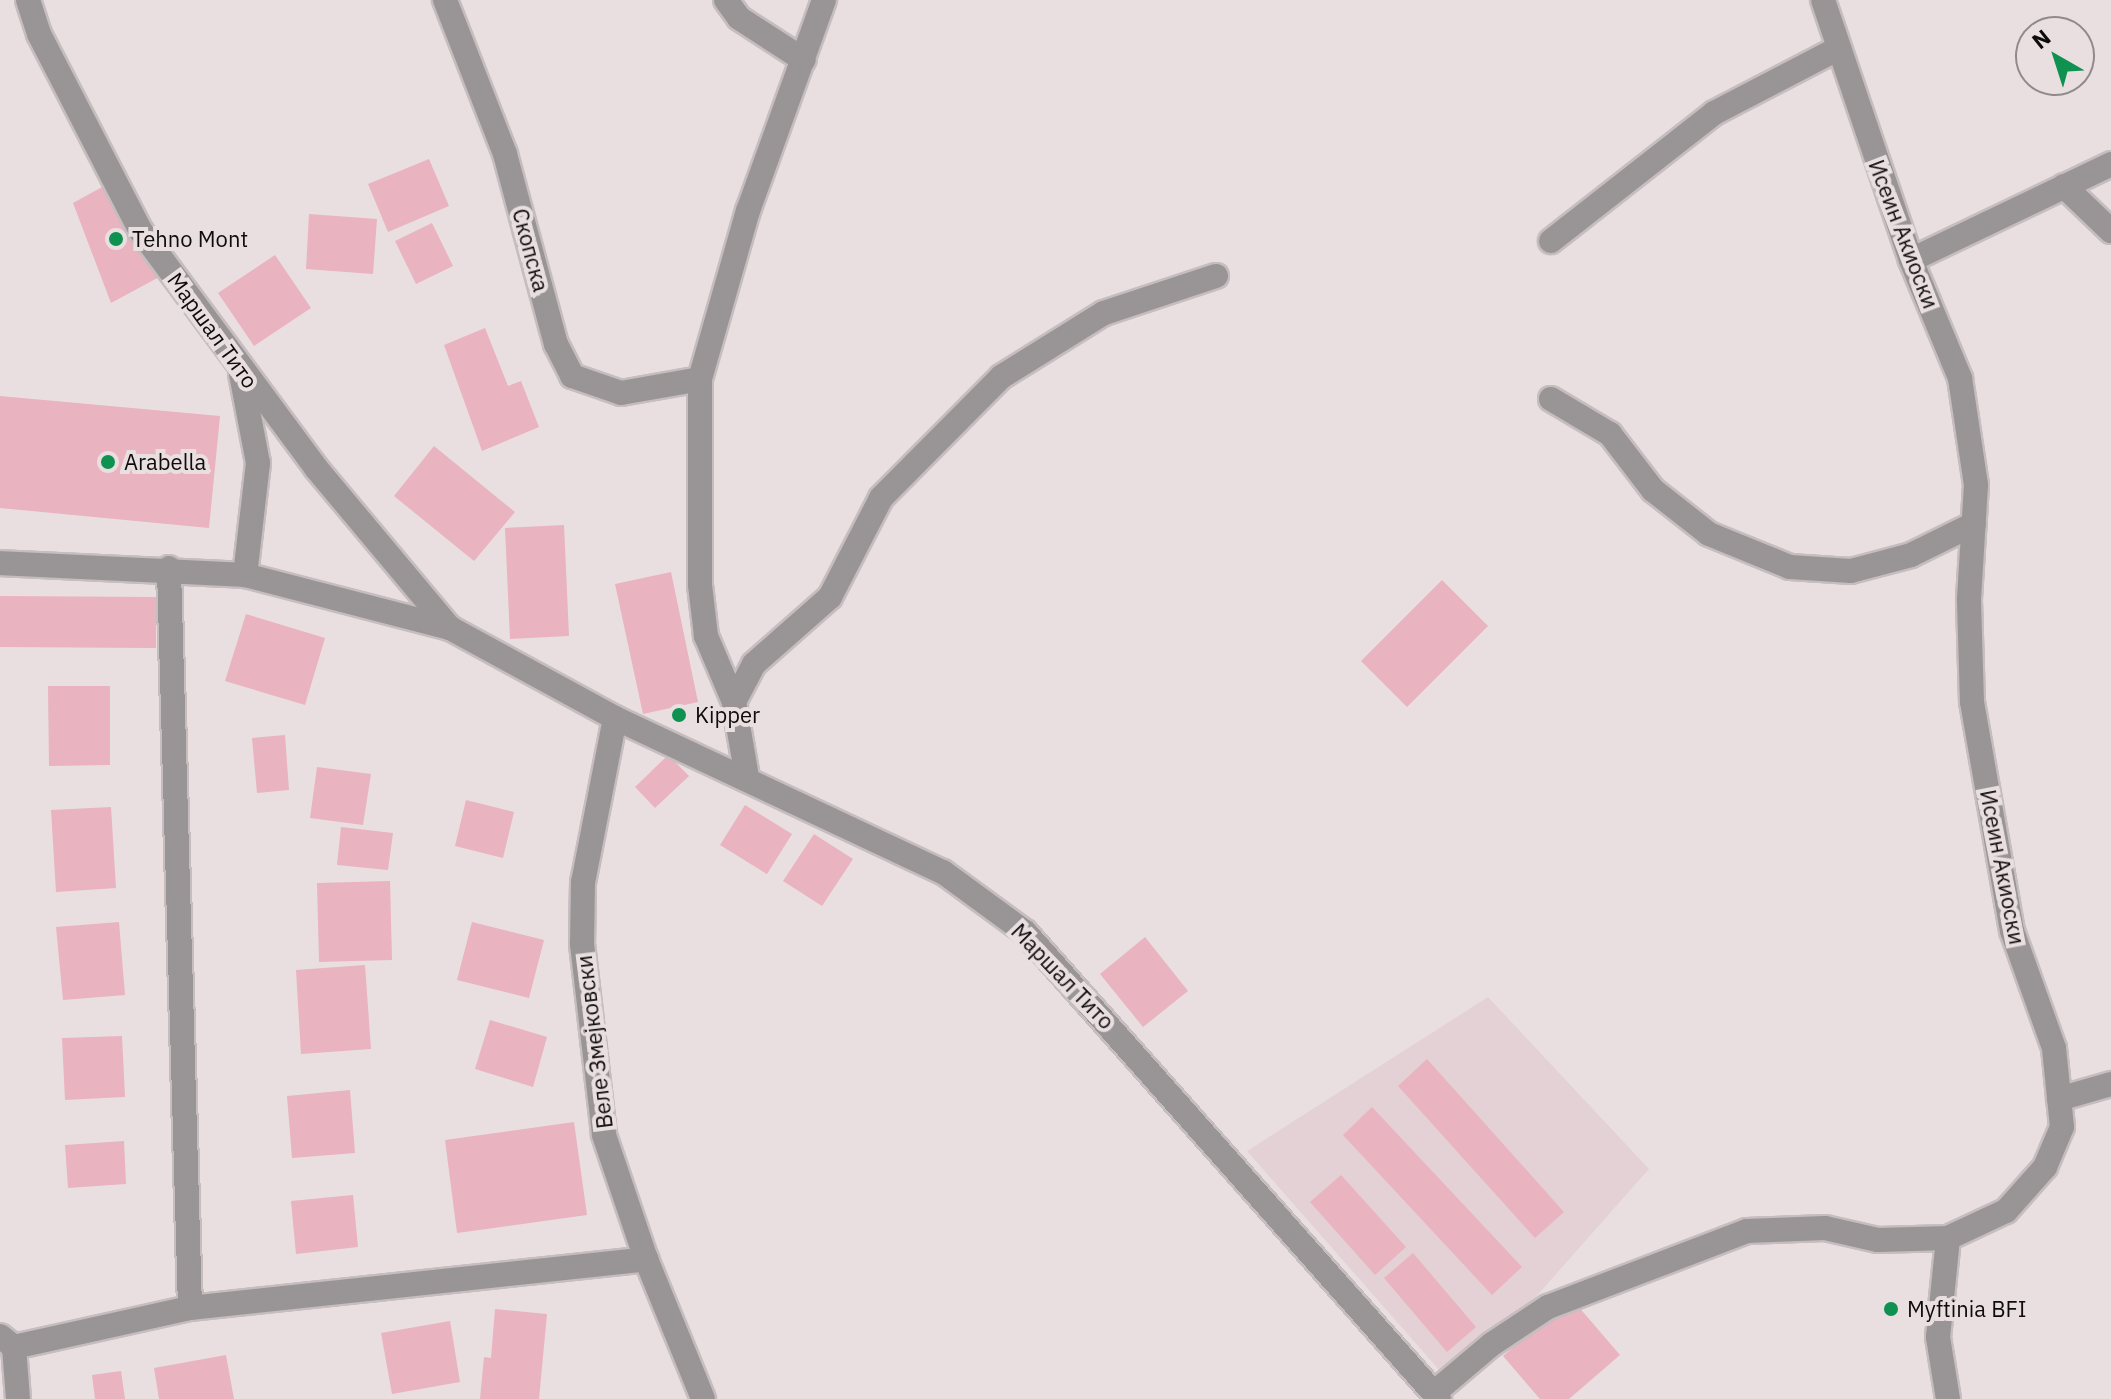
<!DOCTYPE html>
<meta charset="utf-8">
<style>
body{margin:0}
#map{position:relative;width:2111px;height:1399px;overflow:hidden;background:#e9dfe1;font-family:"IBM Plex Sans",sans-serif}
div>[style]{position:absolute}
.built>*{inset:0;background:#e4d1d5}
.building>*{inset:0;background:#e9b3c0}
.roads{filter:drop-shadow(2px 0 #c6bdbf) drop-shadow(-2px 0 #c6bdbf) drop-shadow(0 2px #c6bdbf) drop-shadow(0 -2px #c6bdbf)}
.street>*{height:24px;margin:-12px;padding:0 12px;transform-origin:12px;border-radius:12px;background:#999596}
.dots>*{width:22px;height:22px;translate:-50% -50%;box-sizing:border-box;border:4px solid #e9dfe1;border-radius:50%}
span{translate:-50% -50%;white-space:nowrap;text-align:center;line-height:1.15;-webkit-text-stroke:8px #e9dfe1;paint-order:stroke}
.street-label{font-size:22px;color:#0e0b0b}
.poi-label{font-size:22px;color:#0e0b0b}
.left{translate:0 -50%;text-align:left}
.north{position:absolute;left:2015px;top:16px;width:80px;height:80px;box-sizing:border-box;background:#e9dfe1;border:2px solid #918a8b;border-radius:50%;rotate:321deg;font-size:22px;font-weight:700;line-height:32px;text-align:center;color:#0e0b0b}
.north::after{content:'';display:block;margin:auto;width:28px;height:36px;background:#0f914f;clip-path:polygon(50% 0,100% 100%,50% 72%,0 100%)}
</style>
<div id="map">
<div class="built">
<div style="clip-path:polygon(1488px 997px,1649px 1169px,1526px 1308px,1448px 1380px,1247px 1151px)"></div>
</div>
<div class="building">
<div style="clip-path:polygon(429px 159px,449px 206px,388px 232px,368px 184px)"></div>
<div style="clip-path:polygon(115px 180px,161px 276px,111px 303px,73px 203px)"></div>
<div style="clip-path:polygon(309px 214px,377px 219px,373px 274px,306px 269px)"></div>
<div style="clip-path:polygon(432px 223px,453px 266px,416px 284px,395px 241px)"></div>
<div style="clip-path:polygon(275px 255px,311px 308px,254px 346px,218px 293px)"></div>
<div style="clip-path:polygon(485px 328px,508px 386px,521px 381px,539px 427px,482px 451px,444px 345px)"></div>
<div style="clip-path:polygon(0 396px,220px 416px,209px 528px,0 508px)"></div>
<div style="clip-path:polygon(434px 446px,515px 512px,474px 561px,394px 496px)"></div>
<div style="clip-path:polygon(564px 525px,569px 636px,510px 639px,505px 528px)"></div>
<div style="clip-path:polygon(671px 572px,698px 702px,643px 714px,615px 584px)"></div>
<div style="clip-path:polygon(1442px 580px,1488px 626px,1407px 707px,1361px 661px)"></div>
<div style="clip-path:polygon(0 596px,156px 597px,156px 648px,0 647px)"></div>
<div style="clip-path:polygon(246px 614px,325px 638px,305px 705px,225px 681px)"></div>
<div style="clip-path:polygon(48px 686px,110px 686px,110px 765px,49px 766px)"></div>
<div style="clip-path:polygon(285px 735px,289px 790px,257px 793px,252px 738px)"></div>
<div style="clip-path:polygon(668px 755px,689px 776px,655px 808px,635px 787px)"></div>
<div style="clip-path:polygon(317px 767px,371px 774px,363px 825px,310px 818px)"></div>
<div style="clip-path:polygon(466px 800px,514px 812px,503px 858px,455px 846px)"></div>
<div style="clip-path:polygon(745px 805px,792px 834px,767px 874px,720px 845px)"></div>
<div style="clip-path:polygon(111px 807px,116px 888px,56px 892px,51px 810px)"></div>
<div style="clip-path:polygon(341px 827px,393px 833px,388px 870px,337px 865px)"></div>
<div style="clip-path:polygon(814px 834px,853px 859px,822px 906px,783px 881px)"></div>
<div style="clip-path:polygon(390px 881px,392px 960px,319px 962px,317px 883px)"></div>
<div style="clip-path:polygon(119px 922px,125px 995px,63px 1000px,56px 927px)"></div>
<div style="clip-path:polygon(472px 922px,544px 940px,529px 998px,457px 980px)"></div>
<div style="clip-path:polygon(1145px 937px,1188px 991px,1143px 1027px,1100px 974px)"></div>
<div style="clip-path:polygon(365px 965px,371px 1049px,301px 1054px,296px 970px)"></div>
<div style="clip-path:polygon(490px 1020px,547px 1037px,533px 1087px,475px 1069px)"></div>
<div style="clip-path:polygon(122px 1036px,125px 1097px,65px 1100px,62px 1038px)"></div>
<div style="clip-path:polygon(1427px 1059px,1564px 1212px,1535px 1238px,1398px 1086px)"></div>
<div style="clip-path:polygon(350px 1090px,355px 1153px,292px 1158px,287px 1096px)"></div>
<div style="clip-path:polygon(1372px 1107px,1522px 1267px,1492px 1295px,1343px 1135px)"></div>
<div style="clip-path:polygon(574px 1122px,587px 1215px,457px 1233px,445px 1140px)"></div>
<div style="clip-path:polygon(124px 1141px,126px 1184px,68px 1188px,65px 1145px)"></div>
<div style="clip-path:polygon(1341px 1175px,1406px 1247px,1375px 1275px,1310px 1202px)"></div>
<div style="clip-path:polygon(353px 1195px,358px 1247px,296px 1254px,291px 1201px)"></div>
<div style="clip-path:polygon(1413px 1253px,1476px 1327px,1447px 1352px,1384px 1278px)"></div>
<div style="clip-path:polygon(1571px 1298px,1620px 1355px,1569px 1399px,1540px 1399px,1503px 1356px)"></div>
<div style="clip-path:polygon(495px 1309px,547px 1314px,539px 1399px,480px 1399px,484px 1357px,491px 1358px)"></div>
<div style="clip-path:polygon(450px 1321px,460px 1382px,392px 1394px,381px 1333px)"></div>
<div style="clip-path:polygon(226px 1355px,234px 1399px,159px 1399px,154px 1368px)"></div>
<div style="clip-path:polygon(121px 1371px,125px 1399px,95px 1399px,92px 1375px)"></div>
</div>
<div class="roads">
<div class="street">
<div style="left:28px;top:0;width:36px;rotate:72deg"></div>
<div style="left:39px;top:34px;width:220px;rotate:62.7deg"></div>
<div style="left:140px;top:230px;width:296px;rotate:53.5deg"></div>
<div style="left:316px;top:468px;width:209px;rotate:50.1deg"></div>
<div style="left:445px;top:0;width:165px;rotate:68.7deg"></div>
<div style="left:505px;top:154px;width:197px;rotate:75deg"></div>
<div style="left:556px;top:344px;width:36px;rotate:63deg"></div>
<div style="left:572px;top:376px;width:52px;rotate:19.1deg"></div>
<div style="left:621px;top:393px;width:80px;rotate:-10deg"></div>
<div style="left:726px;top:0;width:22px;rotate:54deg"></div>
<div style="left:739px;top:18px;width:77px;rotate:32.9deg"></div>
<div style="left:2064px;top:186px;width:65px;rotate:43.8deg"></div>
<div style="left:1551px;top:241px;width:207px;rotate:-38.1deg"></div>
<div style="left:1714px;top:113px;width:139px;rotate:-27.5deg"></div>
<div style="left:1911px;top:260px;width:222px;rotate:-25.6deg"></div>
<div style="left:241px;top:374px;width:91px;rotate:79.2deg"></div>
<div style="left:258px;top:463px;width:113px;rotate:96.6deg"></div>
<div style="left:1551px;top:399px;width:69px;rotate:30.7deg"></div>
<div style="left:1610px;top:434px;width:71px;rotate:52.5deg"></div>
<div style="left:1653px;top:490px;width:71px;rotate:38.2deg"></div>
<div style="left:1709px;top:534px;width:87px;rotate:22.2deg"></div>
<div style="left:1790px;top:567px;width:61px;rotate:3.8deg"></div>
<div style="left:1851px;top:571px;width:62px;rotate:-14.9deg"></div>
<div style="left:1911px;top:555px;width:70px;rotate:-26.2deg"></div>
<div style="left:0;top:563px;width:245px;rotate:2.8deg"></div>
<div style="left:245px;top:575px;width:212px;rotate:14.5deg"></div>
<div style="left:450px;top:628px;width:188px;rotate:28.6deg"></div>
<div style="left:615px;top:718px;width:362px;rotate:25.2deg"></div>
<div style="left:943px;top:872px;width:102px;rotate:36.2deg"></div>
<div style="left:1025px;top:932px;width:624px;rotate:48.44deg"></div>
<div style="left:734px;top:702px;width:43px;rotate:-62.2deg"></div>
<div style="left:754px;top:664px;width:101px;rotate:-41.4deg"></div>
<div style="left:830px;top:597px;width:111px;rotate:-62.7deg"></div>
<div style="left:881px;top:498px;width:170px;rotate:-45.2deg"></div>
<div style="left:1001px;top:377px;width:121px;rotate:-31.9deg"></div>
<div style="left:1104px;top:313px;width:118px;rotate:-18.3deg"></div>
<div style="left:615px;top:718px;width:167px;rotate:101deg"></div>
<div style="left:583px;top:882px;width:62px;rotate:90.9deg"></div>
<div style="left:582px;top:944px;width:192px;rotate:83.4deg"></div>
<div style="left:604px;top:1135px;width:131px;rotate:71.3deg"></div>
<div style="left:646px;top:1259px;width:151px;rotate:67.8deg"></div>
<div style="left:747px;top:777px;width:76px;rotate:-99.8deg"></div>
<div style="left:734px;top:702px;width:72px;rotate:-113deg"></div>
<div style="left:706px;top:636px;width:51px;rotate:-96.7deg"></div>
<div style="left:700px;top:585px;width:206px;rotate:-90deg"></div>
<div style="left:700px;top:379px;width:175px;rotate:-74.1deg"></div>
<div style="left:748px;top:211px;width:224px;rotate:-70.2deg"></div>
<div style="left:2059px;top:1099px;width:54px;rotate:-16.1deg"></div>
<div style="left:190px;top:1308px;width:459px;rotate:-6.1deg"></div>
<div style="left:0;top:1336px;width:18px;rotate:38deg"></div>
<div style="left:14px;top:1347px;width:52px;rotate:85.6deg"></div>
<div style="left:14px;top:1347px;width:180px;rotate:-12.5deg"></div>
<div style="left:190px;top:1308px;width:740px;rotate:-91.63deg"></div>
<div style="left:1434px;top:1393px;width:76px;rotate:-40.2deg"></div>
<div style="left:1492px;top:1344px;width:67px;rotate:-33.5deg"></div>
<div style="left:1548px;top:1307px;width:213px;rotate:-20.9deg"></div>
<div style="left:1747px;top:1231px;width:78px;rotate:-2.2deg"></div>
<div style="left:1825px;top:1228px;width:54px;rotate:12.8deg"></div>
<div style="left:1878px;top:1240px;width:70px;rotate:-1.6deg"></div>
<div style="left:1948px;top:1238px;width:64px;rotate:-25deg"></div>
<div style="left:2006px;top:1211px;width:59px;rotate:-48.4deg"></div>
<div style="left:2045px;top:1167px;width:43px;rotate:-67deg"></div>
<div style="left:2062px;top:1127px;width:79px;rotate:-95.8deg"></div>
<div style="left:2054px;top:1048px;width:124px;rotate:-109.7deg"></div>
<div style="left:2012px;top:931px;width:232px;rotate:-99.9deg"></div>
<div style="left:1972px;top:702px;width:103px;rotate:-91.7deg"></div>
<div style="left:1969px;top:599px;width:114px;rotate:-86.5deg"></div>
<div style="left:1976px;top:485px;width:108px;rotate:-98.5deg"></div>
<div style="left:1960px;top:378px;width:128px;rotate:-112.6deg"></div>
<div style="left:1911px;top:260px;width:274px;rotate:-108.7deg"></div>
<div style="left:1948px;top:1399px;width:63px;rotate:-99.2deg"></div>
<div style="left:1938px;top:1337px;width:100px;rotate:-84.2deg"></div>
</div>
</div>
<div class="dots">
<div style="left:116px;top:239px;background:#0f914f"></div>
<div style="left:108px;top:462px;background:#0f914f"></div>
<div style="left:679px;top:715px;background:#0f914f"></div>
<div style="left:1891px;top:1309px;background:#0f914f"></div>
</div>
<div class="street-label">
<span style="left:1904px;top:234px;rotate:69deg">Исеин Акиоски</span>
<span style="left:531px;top:250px;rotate:75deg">Скопска</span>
<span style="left:213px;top:330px;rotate:54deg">Маршал Тито</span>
<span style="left:2003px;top:867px;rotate:79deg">Исеин Акиоски</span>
<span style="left:1063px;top:976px;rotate:46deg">Маршал Тито</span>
<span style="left:594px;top:1042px;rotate:-97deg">Веле Змејковски</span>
</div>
<div class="poi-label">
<span class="left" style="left:132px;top:239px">Tehno Mont</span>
<span class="left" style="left:124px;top:462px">Arabella</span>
<span class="left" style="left:695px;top:715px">Kipper</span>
<span class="left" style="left:1907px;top:1309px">Myftinia BFI</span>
</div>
<div class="north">N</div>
</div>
